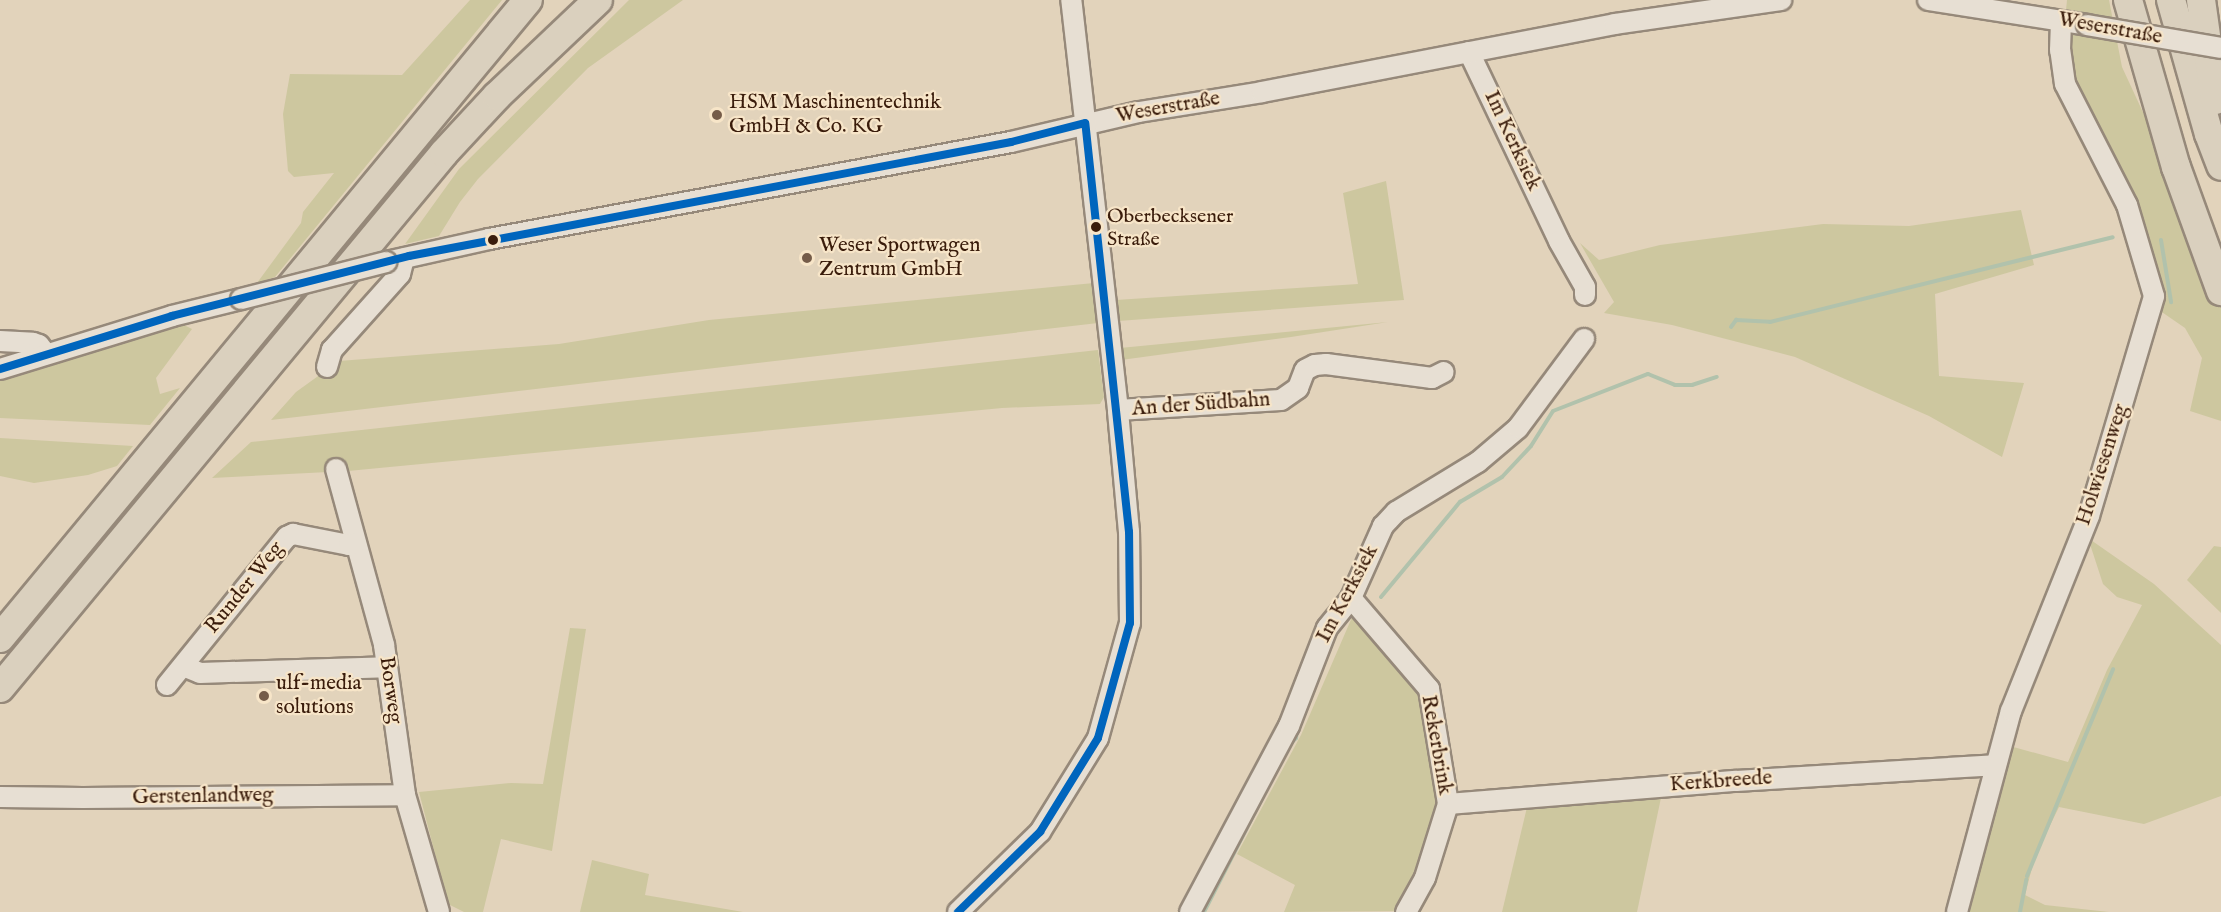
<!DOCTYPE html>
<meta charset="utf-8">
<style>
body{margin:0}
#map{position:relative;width:2221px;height:912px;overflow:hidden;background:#e2d3bb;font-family:"IM FELL English",serif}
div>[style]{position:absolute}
.green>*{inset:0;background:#cdc79f}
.stream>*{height:4px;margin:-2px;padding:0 2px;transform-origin:2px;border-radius:2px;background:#b1c2ac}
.roads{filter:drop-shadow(2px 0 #96897a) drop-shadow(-2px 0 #96897a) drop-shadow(0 2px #96897a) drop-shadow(0 -2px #96897a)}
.minor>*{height:20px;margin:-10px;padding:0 10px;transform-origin:10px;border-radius:10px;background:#e7dfd3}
.highway>*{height:28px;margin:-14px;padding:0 14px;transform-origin:14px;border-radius:14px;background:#dad0be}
.bridges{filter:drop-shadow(2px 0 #96897a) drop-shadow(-2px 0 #96897a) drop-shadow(0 2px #96897a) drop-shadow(0 -2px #96897a)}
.minor-bridge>*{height:20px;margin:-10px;padding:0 10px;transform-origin:10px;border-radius:10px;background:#e7dfd3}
.bus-1>*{height:8px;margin:-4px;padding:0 4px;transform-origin:4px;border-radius:4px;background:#0065bd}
.dots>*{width:16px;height:16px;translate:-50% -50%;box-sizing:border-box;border:3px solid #f7e5c8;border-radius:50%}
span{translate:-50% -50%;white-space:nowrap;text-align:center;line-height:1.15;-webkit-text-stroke:4.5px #f7e5c8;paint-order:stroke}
.bus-label{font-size:20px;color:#3a1c0b}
.left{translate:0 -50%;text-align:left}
.street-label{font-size:21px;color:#3a1c0b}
.poi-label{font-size:21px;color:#3a1c0b}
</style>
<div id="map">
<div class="green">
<div style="clip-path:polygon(470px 0,502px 0,275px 277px,257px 283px,301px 223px,303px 212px,334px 173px,294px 177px,288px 171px,283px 114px,290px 74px,402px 75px)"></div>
<div style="clip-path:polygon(629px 0,683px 0,588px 68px,478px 179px,460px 202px,439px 236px,405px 244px,459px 169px)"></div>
<div style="clip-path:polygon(2067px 0,2109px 0,2122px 67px,2166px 162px,2221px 299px,2221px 421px,2190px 411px,2202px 358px,2185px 328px,2156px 308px,2073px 87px,2063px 41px)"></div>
<div style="clip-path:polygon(1386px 181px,1404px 300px,1118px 321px,1116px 300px,1358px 284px,1343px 193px)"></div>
<div style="clip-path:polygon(2021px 210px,2034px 265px,1935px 294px,1939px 376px,2024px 383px,2002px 457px,1929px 416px,1795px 357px,1672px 325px,1604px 313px,1614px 302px,1580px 243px,1599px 260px,1660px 245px,1823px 224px,1909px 226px)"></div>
<div style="clip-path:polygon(1094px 283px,1098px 323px,271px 420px,296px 392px,339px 361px,559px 344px,709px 320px)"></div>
<div style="clip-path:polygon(1388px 322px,1291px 337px,1121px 360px,1120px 348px)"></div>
<div style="clip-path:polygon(184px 325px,192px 329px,156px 378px,160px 394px,180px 388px,150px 425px,0 418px,0 375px)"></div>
<div style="clip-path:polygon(1098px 350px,1104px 397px,1100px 404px,1002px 408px,348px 471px,212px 478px,251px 442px)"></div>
<div style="clip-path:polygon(0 438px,133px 446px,117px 466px,88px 475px,34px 483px,0 476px)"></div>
<div style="clip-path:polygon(2088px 538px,2154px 584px,2221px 645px,2221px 796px,2144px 824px,2059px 807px,2035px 856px,2025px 895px,2045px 905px,2109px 912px,1969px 912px,1954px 907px,1999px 743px,2068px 762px,2107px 670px,2142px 605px,2117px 597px,2103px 584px)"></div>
<div style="clip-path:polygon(2214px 546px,2221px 547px,2221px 613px,2187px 580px)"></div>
<div style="clip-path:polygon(1353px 615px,1392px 642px,1426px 691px,1442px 807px,1399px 911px,1284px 912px,1295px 885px,1237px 854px,1301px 735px)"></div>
<div style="clip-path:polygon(570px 628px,586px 629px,552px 851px,501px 839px,483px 912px,464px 912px,448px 904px,419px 792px,511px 783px,543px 784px)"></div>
<div style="clip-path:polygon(1662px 793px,1637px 912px,1502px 912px,1528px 803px)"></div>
<div style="clip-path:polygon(592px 860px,649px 874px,645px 895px,743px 912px,580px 912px)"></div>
</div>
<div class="stream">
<div style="left:2161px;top:240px;width:63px;rotate:80.8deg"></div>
<div style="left:1731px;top:327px;width:9px;rotate:-54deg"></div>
<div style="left:1736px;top:320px;width:34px;rotate:3deg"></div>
<div style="left:1770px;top:322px;width:353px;rotate:-13.9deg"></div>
<div style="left:1381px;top:597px;width:124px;rotate:-50.3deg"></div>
<div style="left:1460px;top:502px;width:49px;rotate:-30.8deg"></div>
<div style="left:1502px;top:477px;width:42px;rotate:-46.9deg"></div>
<div style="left:1531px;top:446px;width:41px;rotate:-57.8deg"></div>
<div style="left:1553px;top:411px;width:102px;rotate:-21.3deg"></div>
<div style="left:1648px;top:374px;width:29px;rotate:22deg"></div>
<div style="left:1675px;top:385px;width:17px"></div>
<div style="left:1692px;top:385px;width:26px;rotate:-18deg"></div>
<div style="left:1288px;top:746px;width:11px;rotate:-45deg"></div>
<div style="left:1296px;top:738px;width:9px;rotate:-84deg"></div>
<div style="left:2027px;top:876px;width:224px;rotate:-67.4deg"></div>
<div style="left:1204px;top:912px;width:169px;rotate:-63deg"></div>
<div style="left:2020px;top:912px;width:33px;rotate:-79deg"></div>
</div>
<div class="roads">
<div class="minor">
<div style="left:1928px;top:0;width:161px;rotate:8.9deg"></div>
<div style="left:1469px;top:52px;width:209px;rotate:64.5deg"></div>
<div style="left:1559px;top:241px;width:53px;rotate:60.5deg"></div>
<div style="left:1585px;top:287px;width:8px;rotate:90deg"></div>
<div style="left:386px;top:262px;width:106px;rotate:-12.6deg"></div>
<div style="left:489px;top:239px;width:531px;rotate:-10.53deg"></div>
<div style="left:1011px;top:142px;width:131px;rotate:-13.2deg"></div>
<div style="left:1139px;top:112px;width:125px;rotate:-9.2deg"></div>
<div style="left:1262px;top:92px;width:359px;rotate:-10.9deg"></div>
<div style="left:1615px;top:24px;width:168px;rotate:-8.2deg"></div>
<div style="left:0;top:341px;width:33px;rotate:3deg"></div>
<div style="left:33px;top:343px;width:6px;rotate:18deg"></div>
<div style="left:39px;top:345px;width:11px;rotate:52deg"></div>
<div style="left:327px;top:367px;width:18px;rotate:-74deg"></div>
<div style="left:332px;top:350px;width:102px;rotate:-48.2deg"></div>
<div style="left:400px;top:274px;width:16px;rotate:-76deg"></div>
<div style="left:0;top:369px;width:180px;rotate:-17.1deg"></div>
<div style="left:172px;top:316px;width:71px;rotate:-13.8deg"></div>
<div style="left:1118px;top:410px;width:163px;rotate:-3.5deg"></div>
<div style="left:1281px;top:400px;width:21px;rotate:-35deg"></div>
<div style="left:1298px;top:388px;width:19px;rotate:-69deg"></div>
<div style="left:1305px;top:370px;width:11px;rotate:-27deg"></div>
<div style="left:1315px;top:365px;width:11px;rotate:-5deg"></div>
<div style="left:1326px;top:364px;width:107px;rotate:7.5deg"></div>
<div style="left:1432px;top:378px;width:13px;rotate:-27deg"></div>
<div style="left:336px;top:469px;width:182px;rotate:74.7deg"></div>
<div style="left:384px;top:645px;width:151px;rotate:82deg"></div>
<div style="left:405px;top:795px;width:122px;rotate:73.8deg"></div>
<div style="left:1351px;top:598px;width:120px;rotate:49.4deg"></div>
<div style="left:1429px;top:689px;width:117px;rotate:80.6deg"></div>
<div style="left:1448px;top:804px;width:77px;rotate:107.3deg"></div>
<div style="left:1425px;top:878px;width:39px;rotate:119deg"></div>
<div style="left:183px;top:666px;width:18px;rotate:22deg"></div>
<div style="left:200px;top:673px;width:186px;rotate:-1.8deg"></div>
<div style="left:167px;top:685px;width:191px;rotate:-51deg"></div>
<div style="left:287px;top:537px;width:7px;rotate:-27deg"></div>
<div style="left:293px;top:534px;width:57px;rotate:11.1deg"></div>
<div style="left:349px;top:545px;width:6px;rotate:-18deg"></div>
<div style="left:0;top:797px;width:83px;rotate:0.7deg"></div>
<div style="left:83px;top:798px;width:322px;rotate:-0.5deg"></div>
<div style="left:1448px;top:804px;width:289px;rotate:-4.6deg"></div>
<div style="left:1736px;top:781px;width:259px;rotate:-3.5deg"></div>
<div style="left:958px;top:912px;width:115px;rotate:-44.3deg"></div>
<div style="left:1040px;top:832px;width:110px;rotate:-58.3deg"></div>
<div style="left:1098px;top:738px;width:119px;rotate:-74.5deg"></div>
<div style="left:1130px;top:623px;width:91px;rotate:-90.6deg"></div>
<div style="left:1129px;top:532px;width:122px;rotate:-95.2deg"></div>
<div style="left:1118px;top:410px;width:413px;rotate:-96.5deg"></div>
<div style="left:1190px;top:912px;width:211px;rotate:-62deg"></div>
<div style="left:1289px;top:726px;width:105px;rotate:-68.8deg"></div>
<div style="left:1327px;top:628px;width:38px;rotate:-51deg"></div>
<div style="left:1351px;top:598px;width:79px;rotate:-66deg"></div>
<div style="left:1383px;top:526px;width:19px;rotate:-47deg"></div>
<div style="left:1396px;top:512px;width:96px;rotate:-31.4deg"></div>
<div style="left:1478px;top:462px;width:52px;rotate:-40.4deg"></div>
<div style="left:1518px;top:428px;width:111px;rotate:-53.4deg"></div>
<div style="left:1957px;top:912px;width:208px;rotate:-75deg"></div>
<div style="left:2011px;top:711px;width:210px;rotate:-68.2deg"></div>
<div style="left:2089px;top:516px;width:229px;rotate:-73.5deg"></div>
<div style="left:2154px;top:296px;width:95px;rotate:-106.5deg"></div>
<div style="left:2127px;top:205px;width:136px;rotate:-117.1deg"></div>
<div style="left:2065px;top:84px;width:34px;rotate:-98deg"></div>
<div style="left:2060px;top:50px;width:29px;rotate:-88deg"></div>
</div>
<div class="highway">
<div style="left:2128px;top:0;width:174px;rotate:74deg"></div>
<div style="left:2176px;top:167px;width:132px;rotate:70.1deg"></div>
<div style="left:2171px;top:0;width:139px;rotate:74.2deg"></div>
<div style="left:2209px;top:134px;width:34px;rotate:69deg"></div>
<div style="left:2201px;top:0;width:101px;rotate:82deg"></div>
<div style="left:0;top:638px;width:828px;rotate:-50.39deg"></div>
<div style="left:0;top:688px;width:695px;rotate:-50.31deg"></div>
<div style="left:444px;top:153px;width:78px;rotate:-47.1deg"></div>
<div style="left:497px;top:96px;width:139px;rotate:-43.5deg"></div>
</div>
</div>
<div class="bridges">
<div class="minor-bridge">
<div style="left:2087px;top:25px;width:136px;rotate:9.7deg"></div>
<div style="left:241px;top:299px;width:150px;rotate:-14.3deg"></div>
</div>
</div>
<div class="bus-1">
<div style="left:0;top:369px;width:180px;rotate:-17.1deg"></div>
<div style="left:172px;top:316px;width:244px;rotate:-14.2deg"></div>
<div style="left:409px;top:256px;width:613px;rotate:-10.72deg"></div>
<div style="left:1011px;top:142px;width:76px;rotate:-14.4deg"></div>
<div style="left:958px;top:912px;width:115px;rotate:-44.3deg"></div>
<div style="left:1040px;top:832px;width:110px;rotate:-58.3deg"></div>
<div style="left:1098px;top:738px;width:119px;rotate:-74.5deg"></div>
<div style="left:1130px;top:623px;width:91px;rotate:-90.6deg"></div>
<div style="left:1129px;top:532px;width:411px;rotate:-96.1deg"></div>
</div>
<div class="dots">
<div style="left:717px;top:115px;background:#755c49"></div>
<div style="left:1096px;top:227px;background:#3a1c0b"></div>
<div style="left:493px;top:240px;background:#3a1c0b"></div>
<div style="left:807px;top:258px;background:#755c49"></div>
<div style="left:264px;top:696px;background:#755c49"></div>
</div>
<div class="bus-label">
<span class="left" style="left:1107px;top:228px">Oberbecksener<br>Straße</span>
</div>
<div class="street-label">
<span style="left:2110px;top:29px;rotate:10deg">Weserstraße</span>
<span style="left:1168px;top:108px;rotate:-10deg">Weserstraße</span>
<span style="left:1512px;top:141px;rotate:65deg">Im Kerksiek</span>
<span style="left:1201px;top:405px;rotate:-4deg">An der Südbahn</span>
<span style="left:2103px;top:465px;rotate:-72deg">Holwiesenweg</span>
<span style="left:245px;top:588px;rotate:-51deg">Runder Weg</span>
<span style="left:1348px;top:594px;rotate:-62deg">Im Kerksiek</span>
<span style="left:390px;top:690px;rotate:82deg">Borweg</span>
<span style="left:1436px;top:745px;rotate:80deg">Rekerbrink</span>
<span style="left:1721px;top:782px;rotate:-4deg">Kerkbreede</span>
<span style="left:203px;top:797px;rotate:-1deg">Gerstenlandweg</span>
</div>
<div class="poi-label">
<span class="left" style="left:729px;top:115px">HSM Maschinentechnik<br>GmbH &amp; Co. KG</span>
<span class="left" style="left:819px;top:258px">Weser Sportwagen<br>Zentrum GmbH</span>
<span class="left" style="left:276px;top:696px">ulf-media<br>solutions</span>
</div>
</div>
